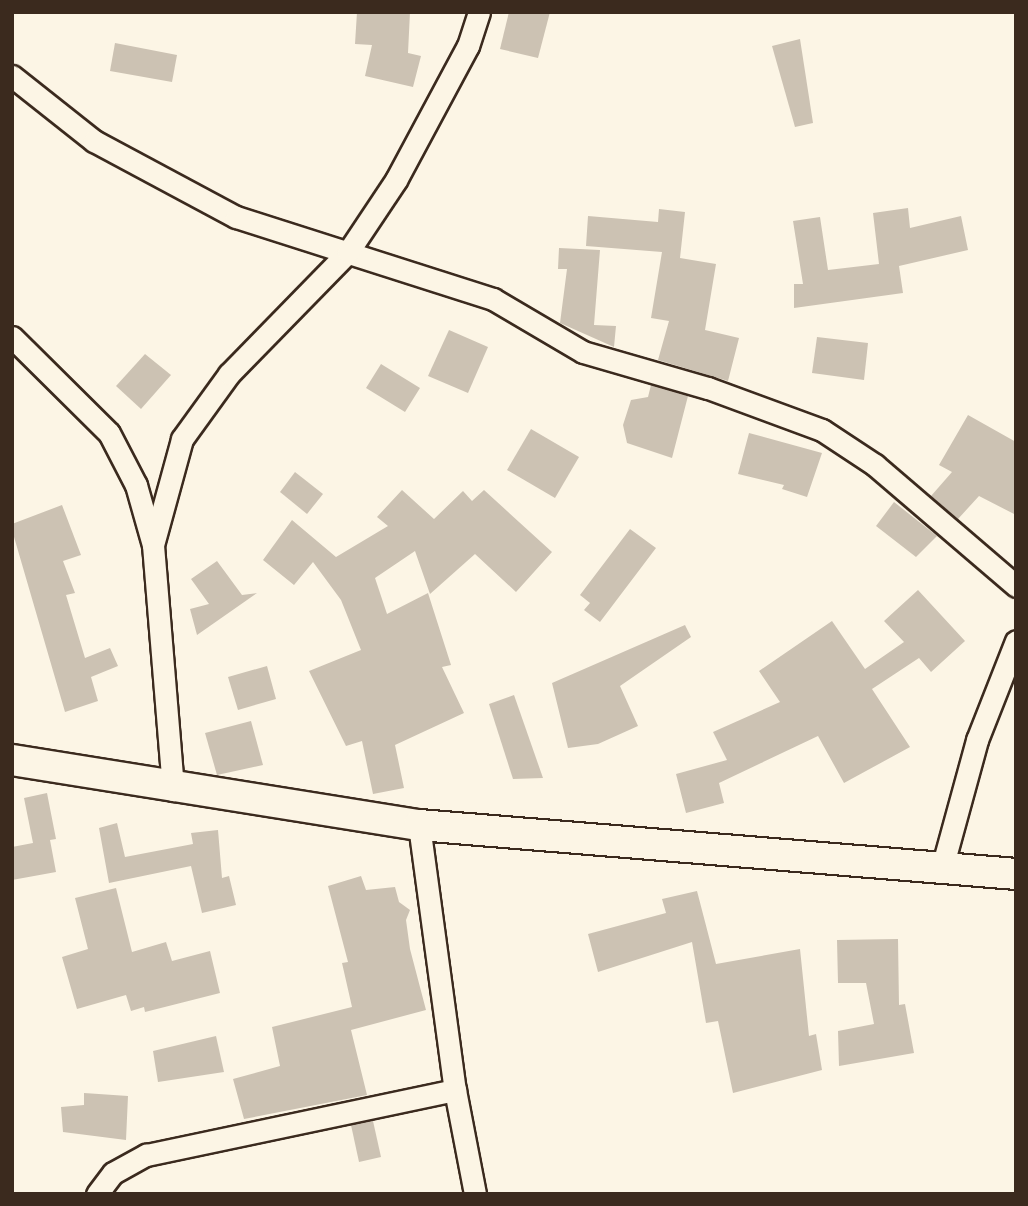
<!DOCTYPE html>
<style>
body{margin:0}
#map{position:relative;width:1028px;height:1206px;overflow:hidden;background:#fcf5e5;font-family:Kalam,sans-serif}
div>[style]{position:absolute}
.building>*{inset:0;background:#ccc2b3}
.roads{filter:drop-shadow(2px 0 #3b2a1e) drop-shadow(-2px 0 #3b2a1e) drop-shadow(0 2px #3b2a1e) drop-shadow(0 -2px #3b2a1e)}
.street>*{height:21px;margin:-10.5px;padding:0 10.5px;transform-origin:10.5px;border-radius:10.5px;background:#fcf5e5}
.secondary>*{height:30px;margin:-15px;padding:0 15px;transform-origin:15px;border-radius:15px;background:#fcf5e5}
span{translate:-50% -50%;white-space:nowrap;text-align:center;line-height:1.15;-webkit-text-stroke:6px #fcf5e5;paint-order:stroke}
.frame{position:absolute;inset:0;border:14px solid #3b2a1e;pointer-events:none}
</style>
<div id="map">
<div class="building">
<div style="clip-path:polygon(357px 12px,410px 12px,408px 53px,421px 56px,413px 87px,365px 76px,372px 45px,355px 44px)"></div>
<div style="clip-path:polygon(509px 12px,550px 12px,538px 58px,500px 49px)"></div>
<div style="clip-path:polygon(800px 39px,813px 123px,795px 127px,772px 46px)"></div>
<div style="clip-path:polygon(115px 43px,177px 55px,172px 82px,110px 71px)"></div>
<div style="clip-path:polygon(908px 208px,910px 228px,961px 216px,968px 250px,899px 266px,903px 293px,794px 308px,794px 284px,803px 284px,793px 221px,820px 217px,828px 270px,879px 264px,873px 213px)"></div>
<div style="clip-path:polygon(659px 209px,685px 212px,680px 258px,716px 264px,705px 330px,739px 338px,728px 381px,658px 360px,669px 321px,651px 318px,662px 252px,586px 246px,588px 216px,658px 222px)"></div>
<div style="clip-path:polygon(559px 248px,600px 250px,594px 325px,616px 326px,614px 347px,560px 323px,567px 269px,558px 269px)"></div>
<div style="clip-path:polygon(449px 330px,488px 347px,468px 393px,428px 376px)"></div>
<div style="clip-path:polygon(817px 337px,868px 343px,864px 380px,812px 373px)"></div>
<div style="clip-path:polygon(145px 354px,171px 375px,141px 409px,116px 386px)"></div>
<div style="clip-path:polygon(381px 364px,420px 388px,405px 412px,366px 388px)"></div>
<div style="clip-path:polygon(651px 385px,688px 396px,672px 458px,627px 443px,623px 425px,631px 400px,648px 397px)"></div>
<div style="clip-path:polygon(968px 415px,1016px 442px,1016px 515px,979px 496px,958px 519px,931px 496px,952px 472px,939px 465px)"></div>
<div style="clip-path:polygon(531px 429px,579px 457px,555px 498px,507px 470px)"></div>
<div style="clip-path:polygon(749px 433px,822px 453px,807px 497px,782px 489px,784px 485px,738px 474px)"></div>
<div style="clip-path:polygon(295px 472px,323px 494px,307px 514px,280px 492px)"></div>
<div style="clip-path:polygon(402px 490px,434px 519px,463px 491px,472px 501px,484px 490px,552px 552px,516px 592px,475px 554px,430px 594px,415px 551px,375px 578px,387px 614px,428px 593px,451px 665px,442px 667px,464px 713px,395px 745px,404px 788px,373px 794px,362px 741px,346px 746px,309px 671px,361px 650px,341px 600px,313px 562px,294px 585px,263px 560px,292px 520px,336px 557px,388px 526px,377px 517px)"></div>
<div style="clip-path:polygon(894px 502px,937px 536px,916px 557px,876px 526px)"></div>
<div style="clip-path:polygon(62px 505px,81px 555px,63px 561px,75px 593px,66px 595px,85px 658px,110px 648px,118px 666px,91px 677px,98px 701px,65px 712px,12px 530px,12px 524px)"></div>
<div style="clip-path:polygon(630px 529px,656px 548px,600px 622px,584px 610px,590px 603px,580px 595px)"></div>
<div style="clip-path:polygon(217px 561px,242px 595px,257px 593px,197px 635px,190px 609px,209px 604px,191px 579px)"></div>
<div style="clip-path:polygon(918px 590px,965px 641px,931px 672px,919px 658px,872px 689px,910px 747px,844px 783px,818px 736px,719px 783px,724px 803px,686px 813px,676px 774px,727px 760px,713px 732px,780px 702px,759px 671px,832px 621px,865px 669px,904px 642px,884px 621px)"></div>
<div style="clip-path:polygon(685px 625px,691px 637px,620px 686px,638px 726px,598px 744px,568px 748px,552px 683px)"></div>
<div style="clip-path:polygon(267px 666px,276px 699px,238px 710px,228px 677px)"></div>
<div style="clip-path:polygon(514px 695px,543px 778px,513px 779px,489px 704px)"></div>
<div style="clip-path:polygon(251px 721px,263px 765px,217px 775px,205px 733px)"></div>
<div style="clip-path:polygon(47px 793px,56px 839px,50px 840px,56px 872px,12px 880px,12px 847px,33px 843px,24px 798px)"></div>
<div style="clip-path:polygon(117px 823px,125px 857px,193px 844px,191px 833px,218px 830px,222px 878px,229px 876px,236px 905px,202px 913px,191px 866px,109px 883px,99px 828px)"></div>
<div style="clip-path:polygon(361px 876px,366px 890px,395px 887px,399px 902px,410px 910px,406px 920px,410px 949px,426px 1010px,351px 1030px,367px 1095px,244px 1119px,233px 1079px,280px 1066px,272px 1027px,352px 1007px,342px 963px,348px 962px,328px 886px)"></div>
<div style="clip-path:polygon(116px 888px,132px 952px,166px 942px,172px 961px,210px 951px,220px 993px,145px 1012px,144px 1007px,131px 1011px,126px 995px,77px 1009px,62px 957px,88px 949px,75px 898px)"></div>
<div style="clip-path:polygon(697px 891px,716px 964px,800px 949px,809px 1036px,816px 1034px,822px 1070px,733px 1093px,718px 1021px,706px 1023px,692px 942px,598px 972px,588px 934px,666px 913px,662px 899px)"></div>
<div style="clip-path:polygon(898px 939px,899px 1005px,905px 1004px,914px 1053px,839px 1066px,838px 1031px,874px 1024px,866px 983px,838px 983px,837px 940px)"></div>
<div style="clip-path:polygon(216px 1036px,224px 1072px,158px 1082px,153px 1051px)"></div>
<div style="clip-path:polygon(84px 1093px,128px 1096px,126px 1140px,63px 1132px,61px 1107px,84px 1105px)"></div>
<div style="clip-path:polygon(373px 1121px,381px 1157px,359px 1162px,351px 1125px)"></div>
</div>
<div class="roads">
<div class="street">
<div style="left:12px;top:76px;width:105px;rotate:38.4deg"></div>
<div style="left:94px;top:141px;width:161px;rotate:28.2deg"></div>
<div style="left:236px;top:217px;width:270px;rotate:17.7deg"></div>
<div style="left:493px;top:299px;width:104px;rotate:30.5deg"></div>
<div style="left:583px;top:352px;width:130px;rotate:16.1deg"></div>
<div style="left:708px;top:388px;width:121px;rotate:20.2deg"></div>
<div style="left:822px;top:430px;width:64px;rotate:33.4deg"></div>
<div style="left:875px;top:465px;width:186px;rotate:40.6deg"></div>
<div style="left:12px;top:337px;width:136px;rotate:44.7deg"></div>
<div style="left:109px;top:433px;width:59px;rotate:62.6deg"></div>
<div style="left:136px;top:485px;width:62px;rotate:74.2deg"></div>
<div style="left:153px;top:545px;width:246px;rotate:85.3deg"></div>
<div style="left:153px;top:545px;width:110px;rotate:-74.7deg"></div>
<div style="left:182px;top:439px;width:80px;rotate:-54.1deg"></div>
<div style="left:229px;top:374px;width:170px;rotate:-45.7deg"></div>
<div style="left:348px;top:252px;width:87px;rotate:-56.3deg"></div>
<div style="left:396px;top:180px;width:152px;rotate:-61.8deg"></div>
<div style="left:468px;top:46px;width:36px;rotate:-72deg"></div>
<div style="left:419px;top:825px;width:267px;rotate:82.3deg"></div>
<div style="left:455px;top:1090px;width:106px;rotate:79.1deg"></div>
<div style="left:942px;top:868px;width:133px;rotate:-74.7deg"></div>
<div style="left:977px;top:740px;width:106px;rotate:-68.5deg"></div>
<div style="left:97px;top:1194px;width:26px;rotate:-53deg"></div>
<div style="left:113px;top:1173px;width:38px;rotate:-29deg"></div>
<div style="left:146px;top:1155px;width:316px;rotate:-11.9deg"></div>
</div>
<div class="secondary">
<div style="left:12px;top:760px;width:412px;rotate:9.1deg"></div>
<div style="left:419px;top:825px;width:599px;rotate:4.69deg"></div>
</div>
</div>
<div class="frame"></div>
</div>
